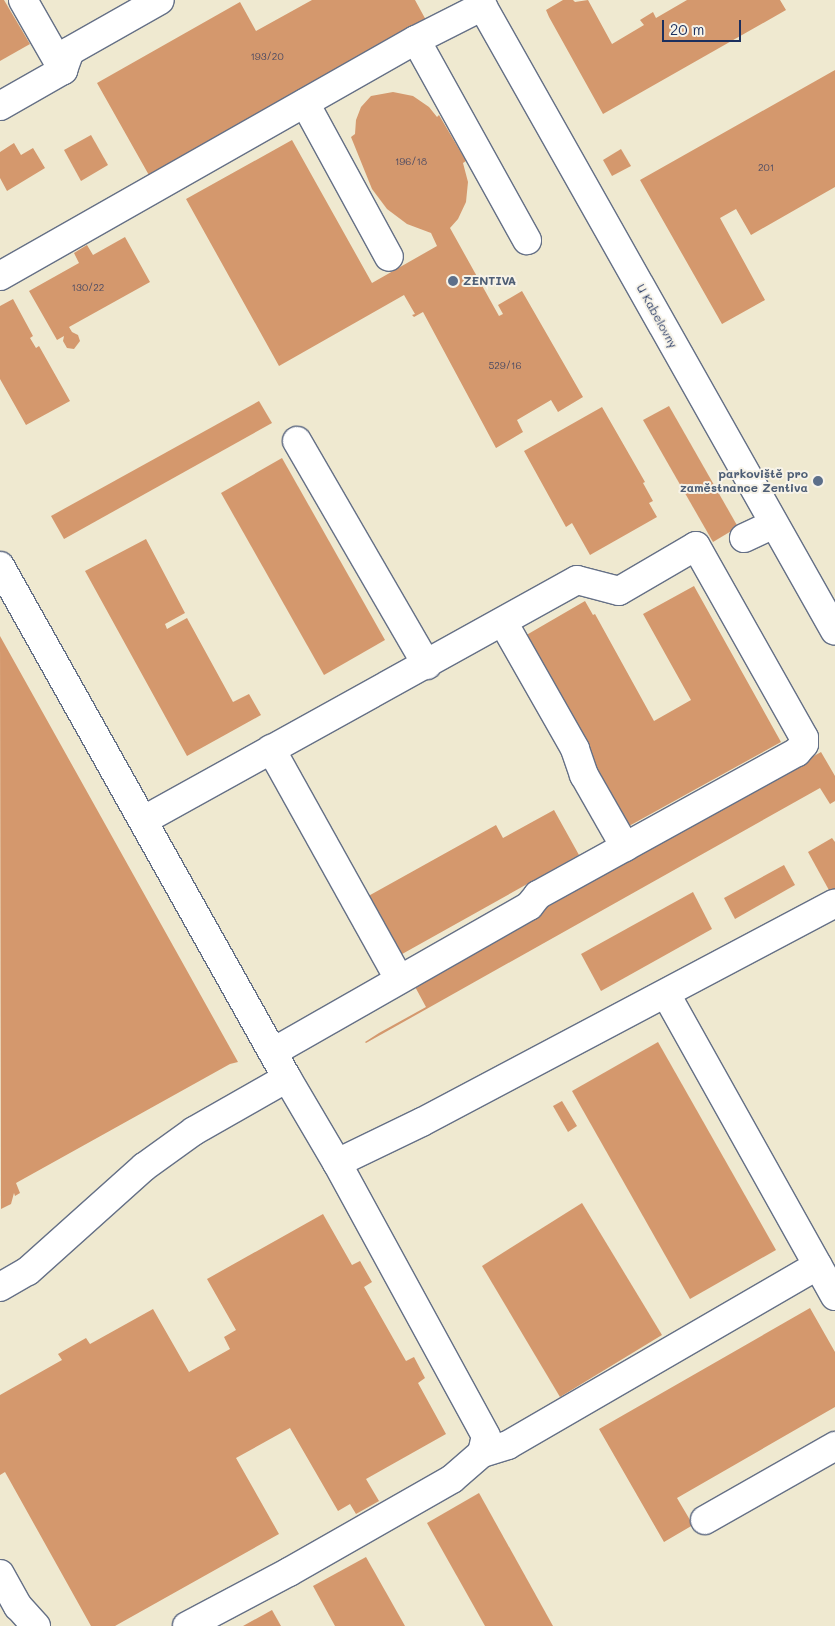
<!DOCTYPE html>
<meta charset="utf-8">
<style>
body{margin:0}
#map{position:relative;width:835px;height:1626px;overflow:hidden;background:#efe9d0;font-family:Mali,sans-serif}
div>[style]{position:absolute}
.building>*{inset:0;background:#d4986d}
.roads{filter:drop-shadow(1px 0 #657086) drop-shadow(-1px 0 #657086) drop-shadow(0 1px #657086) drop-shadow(0 -1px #657086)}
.minor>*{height:28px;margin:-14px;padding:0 14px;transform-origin:14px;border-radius:14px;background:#fff}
.dots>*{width:14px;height:14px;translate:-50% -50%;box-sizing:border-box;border:2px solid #f7f3e8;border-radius:50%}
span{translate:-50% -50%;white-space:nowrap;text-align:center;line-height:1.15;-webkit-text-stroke:4px #f7f3e8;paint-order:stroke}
.number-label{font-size:10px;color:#494962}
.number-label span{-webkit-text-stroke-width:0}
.service-label{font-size:12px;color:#4e5e75;font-weight:700}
.left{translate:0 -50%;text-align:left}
.right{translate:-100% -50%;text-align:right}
.street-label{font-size:12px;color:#1b2f5e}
.scale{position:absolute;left:662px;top:20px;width:79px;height:22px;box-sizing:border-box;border:2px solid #1b2f5e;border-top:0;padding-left:6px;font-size:15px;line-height:18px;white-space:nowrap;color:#1b2f5e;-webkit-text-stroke:4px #f7f3e8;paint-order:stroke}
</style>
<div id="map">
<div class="building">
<div style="clip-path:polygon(0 0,4px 0,30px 44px,0 61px)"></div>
<div style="clip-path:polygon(312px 0,415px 0,427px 22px,150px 177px,97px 83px,240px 2px,256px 31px)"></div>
<div style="clip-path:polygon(563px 0,573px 0,575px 2px,588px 0,612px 44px,644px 25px,640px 20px,653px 12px,656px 18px,687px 0,780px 0,786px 10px,603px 114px,549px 17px,546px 10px)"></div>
<div style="clip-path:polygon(835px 70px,835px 187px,751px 235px,736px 209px,720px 218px,765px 300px,722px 324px,640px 180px)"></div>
<div style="clip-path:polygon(393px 92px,413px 96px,429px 107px,437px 117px,439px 115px,466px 161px,463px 163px,468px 182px,466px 202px,458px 219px,450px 228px,499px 316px,503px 314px,498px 305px,522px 291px,583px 397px,558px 412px,551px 400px,517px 420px,523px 432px,496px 448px,423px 312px,414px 317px,412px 315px,415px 314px,404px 295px,279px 366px,186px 199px,292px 140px,372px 283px,437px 246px,431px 233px,407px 224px,387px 209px,372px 189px,351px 137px,355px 134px,356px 120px,361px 107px,371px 96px)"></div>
<div style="clip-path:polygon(91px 135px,108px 165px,81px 181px,64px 150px)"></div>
<div style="clip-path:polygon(14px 143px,21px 155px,33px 148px,45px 168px,7px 191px,0 178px,0 152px)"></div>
<div style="clip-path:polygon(621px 149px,631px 166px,612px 176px,603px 160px)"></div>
<div style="clip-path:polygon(125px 237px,150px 282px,69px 327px,72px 332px,78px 335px,80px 341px,74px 349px,67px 348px,63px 341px,64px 336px,57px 340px,29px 291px,79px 263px,74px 253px,87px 245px,93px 255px)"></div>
<div style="clip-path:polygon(13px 299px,33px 336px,30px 338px,36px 348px,39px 346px,70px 401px,26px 425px,0 379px,0 306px)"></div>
<div style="clip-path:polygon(259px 401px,272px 423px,64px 539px,51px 516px)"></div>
<div style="clip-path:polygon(669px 406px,738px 527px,713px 542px,643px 420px)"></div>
<div style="clip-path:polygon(602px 407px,645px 482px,643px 483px,653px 501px,649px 503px,657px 517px,590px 555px,572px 523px,566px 527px,524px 451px)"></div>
<div style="clip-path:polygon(282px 458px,385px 640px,324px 675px,221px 493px)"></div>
<div style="clip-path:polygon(146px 539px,185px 613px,165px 624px,167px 629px,187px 618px,233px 702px,249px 694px,261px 715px,187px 756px,85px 571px)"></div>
<div style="clip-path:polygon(694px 586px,781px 742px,629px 826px,523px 637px,585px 601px,593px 615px,595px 614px,654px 721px,691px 700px,643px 614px)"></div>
<div style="clip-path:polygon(0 636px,238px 1062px,230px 1064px,16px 1183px,20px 1193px,15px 1196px,14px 1193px,11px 1204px,1px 1209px)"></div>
<div style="clip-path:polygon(821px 752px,835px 776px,835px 801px,830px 804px,820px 788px,366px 1043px,365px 1042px,379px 1033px,426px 1007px,413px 983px)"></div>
<div style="clip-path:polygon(554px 810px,579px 855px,395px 958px,363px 899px,496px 825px,503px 838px)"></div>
<div style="clip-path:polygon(832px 838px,835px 842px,835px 893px,830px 892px,808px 852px)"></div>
<div style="clip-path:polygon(784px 865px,795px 885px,735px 919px,724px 898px)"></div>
<div style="clip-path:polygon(693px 892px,712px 929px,601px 991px,581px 954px)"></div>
<div style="clip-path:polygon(658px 1042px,776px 1250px,690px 1299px,572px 1091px)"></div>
<div style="clip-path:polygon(562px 1101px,577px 1126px,568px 1132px,553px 1106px)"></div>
<div style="clip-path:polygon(582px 1203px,662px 1335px,560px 1397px,482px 1266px)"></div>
<div style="clip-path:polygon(323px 1214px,352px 1265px,360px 1261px,372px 1282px,364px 1287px,406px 1361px,414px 1357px,425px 1378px,418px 1383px,446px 1434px,366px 1479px,379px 1501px,356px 1514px,350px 1504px,338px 1511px,290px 1428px,236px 1458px,279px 1534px,115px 1626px,91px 1626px,5px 1472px,0 1475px,0 1395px,62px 1360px,58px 1354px,86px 1338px,90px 1344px,153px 1309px,189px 1372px,230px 1349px,224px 1337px,236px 1330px,207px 1279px)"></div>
<div style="clip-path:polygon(810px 1308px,835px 1352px,835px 1407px,677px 1498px,693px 1525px,664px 1542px,599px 1429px)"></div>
<div style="clip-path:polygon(479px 1493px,553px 1626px,485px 1626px,427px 1523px)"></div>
<div style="clip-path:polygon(366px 1557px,405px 1626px,335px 1626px,313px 1586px)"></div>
<div style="clip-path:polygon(272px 1610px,281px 1626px,243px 1626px)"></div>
</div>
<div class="roads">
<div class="minor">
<div style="left:23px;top:0;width:81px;rotate:60.3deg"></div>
<div style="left:479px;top:0;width:724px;rotate:60.57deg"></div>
<div style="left:416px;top:40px;width:229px;rotate:61deg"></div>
<div style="left:305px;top:103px;width:175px;rotate:61.4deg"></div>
<div style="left:0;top:106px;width:73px;rotate:-29.7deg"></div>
<div style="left:63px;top:70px;width:20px;rotate:-70deg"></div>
<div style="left:70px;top:51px;width:103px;rotate:-29.5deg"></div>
<div style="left:0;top:276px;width:478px;rotate:-29.6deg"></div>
<div style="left:416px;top:40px;width:75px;rotate:-26.9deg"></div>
<div style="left:297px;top:441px;width:259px;rotate:59.9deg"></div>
<div style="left:744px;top:538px;width:33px;rotate:-25deg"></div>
<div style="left:0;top:566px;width:587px;rotate:60.73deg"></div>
<div style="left:287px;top:1078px;width:99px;rotate:59.5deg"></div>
<div style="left:337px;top:1163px;width:94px;rotate:-25.8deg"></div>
<div style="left:422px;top:1122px;width:467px;rotate:-27.9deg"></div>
<div style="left:503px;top:622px;width:146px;rotate:60.4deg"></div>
<div style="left:575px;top:749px;width:28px;rotate:71deg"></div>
<div style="left:584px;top:775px;width:83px;rotate:60.3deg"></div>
<div style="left:271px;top:749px;width:263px;rotate:60.9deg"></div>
<div style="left:144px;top:820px;width:495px;rotate:-29deg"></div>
<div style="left:577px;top:580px;width:43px;rotate:14.7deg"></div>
<div style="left:619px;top:591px;width:89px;rotate:-30.3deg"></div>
<div style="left:696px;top:546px;width:220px;rotate:60.6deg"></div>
<div style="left:804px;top:738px;width:6px;rotate:90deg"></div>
<div style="left:804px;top:744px;width:11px;rotate:131deg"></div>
<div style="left:797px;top:752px;width:296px;rotate:151.1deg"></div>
<div style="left:538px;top:895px;width:14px;rotate:129deg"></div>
<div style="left:529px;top:906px;width:295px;rotate:150.3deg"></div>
<div style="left:666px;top:994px;width:346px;rotate:60.8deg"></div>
<div style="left:0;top:1287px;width:32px;rotate:-30deg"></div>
<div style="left:28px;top:1271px;width:156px;rotate:-41.9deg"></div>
<div style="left:144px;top:1167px;width:62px;rotate:-35.8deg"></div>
<div style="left:194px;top:1131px;width:107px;rotate:-29.7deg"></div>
<div style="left:482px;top:1453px;width:27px;rotate:-17deg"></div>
<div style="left:508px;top:1445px;width:358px;rotate:-30.1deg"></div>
<div style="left:705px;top:1520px;width:150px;rotate:-29.6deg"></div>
<div style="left:0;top:1574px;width:37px;rotate:61deg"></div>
<div style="left:18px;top:1606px;width:27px;rotate:48deg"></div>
<div style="left:187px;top:1626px;width:115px;rotate:-27.9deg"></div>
<div style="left:289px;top:1572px;width:188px;rotate:-29.7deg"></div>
<div style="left:452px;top:1479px;width:40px;rotate:-41deg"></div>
<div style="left:482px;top:1453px;width:17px;rotate:-77deg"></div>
<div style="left:486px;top:1436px;width:311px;rotate:-118.6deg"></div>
</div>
</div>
<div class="dots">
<div style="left:453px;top:281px;background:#5c6f8a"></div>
<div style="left:818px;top:481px;background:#5c6f8a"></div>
</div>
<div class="number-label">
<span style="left:267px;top:57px">193/20</span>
<span style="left:411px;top:162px">196/18</span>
<span style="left:766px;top:168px">201</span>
<span style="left:88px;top:288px">130/22</span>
<span style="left:505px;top:366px">529/16</span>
</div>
<div class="service-label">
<span class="left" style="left:463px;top:281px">ZENTIVA</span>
<span class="right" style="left:808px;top:481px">parkoviště pro<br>zaměstnance Zentiva</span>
</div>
<div class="street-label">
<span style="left:657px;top:316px;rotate:61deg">U Kabelovny</span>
</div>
<div class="scale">20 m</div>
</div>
